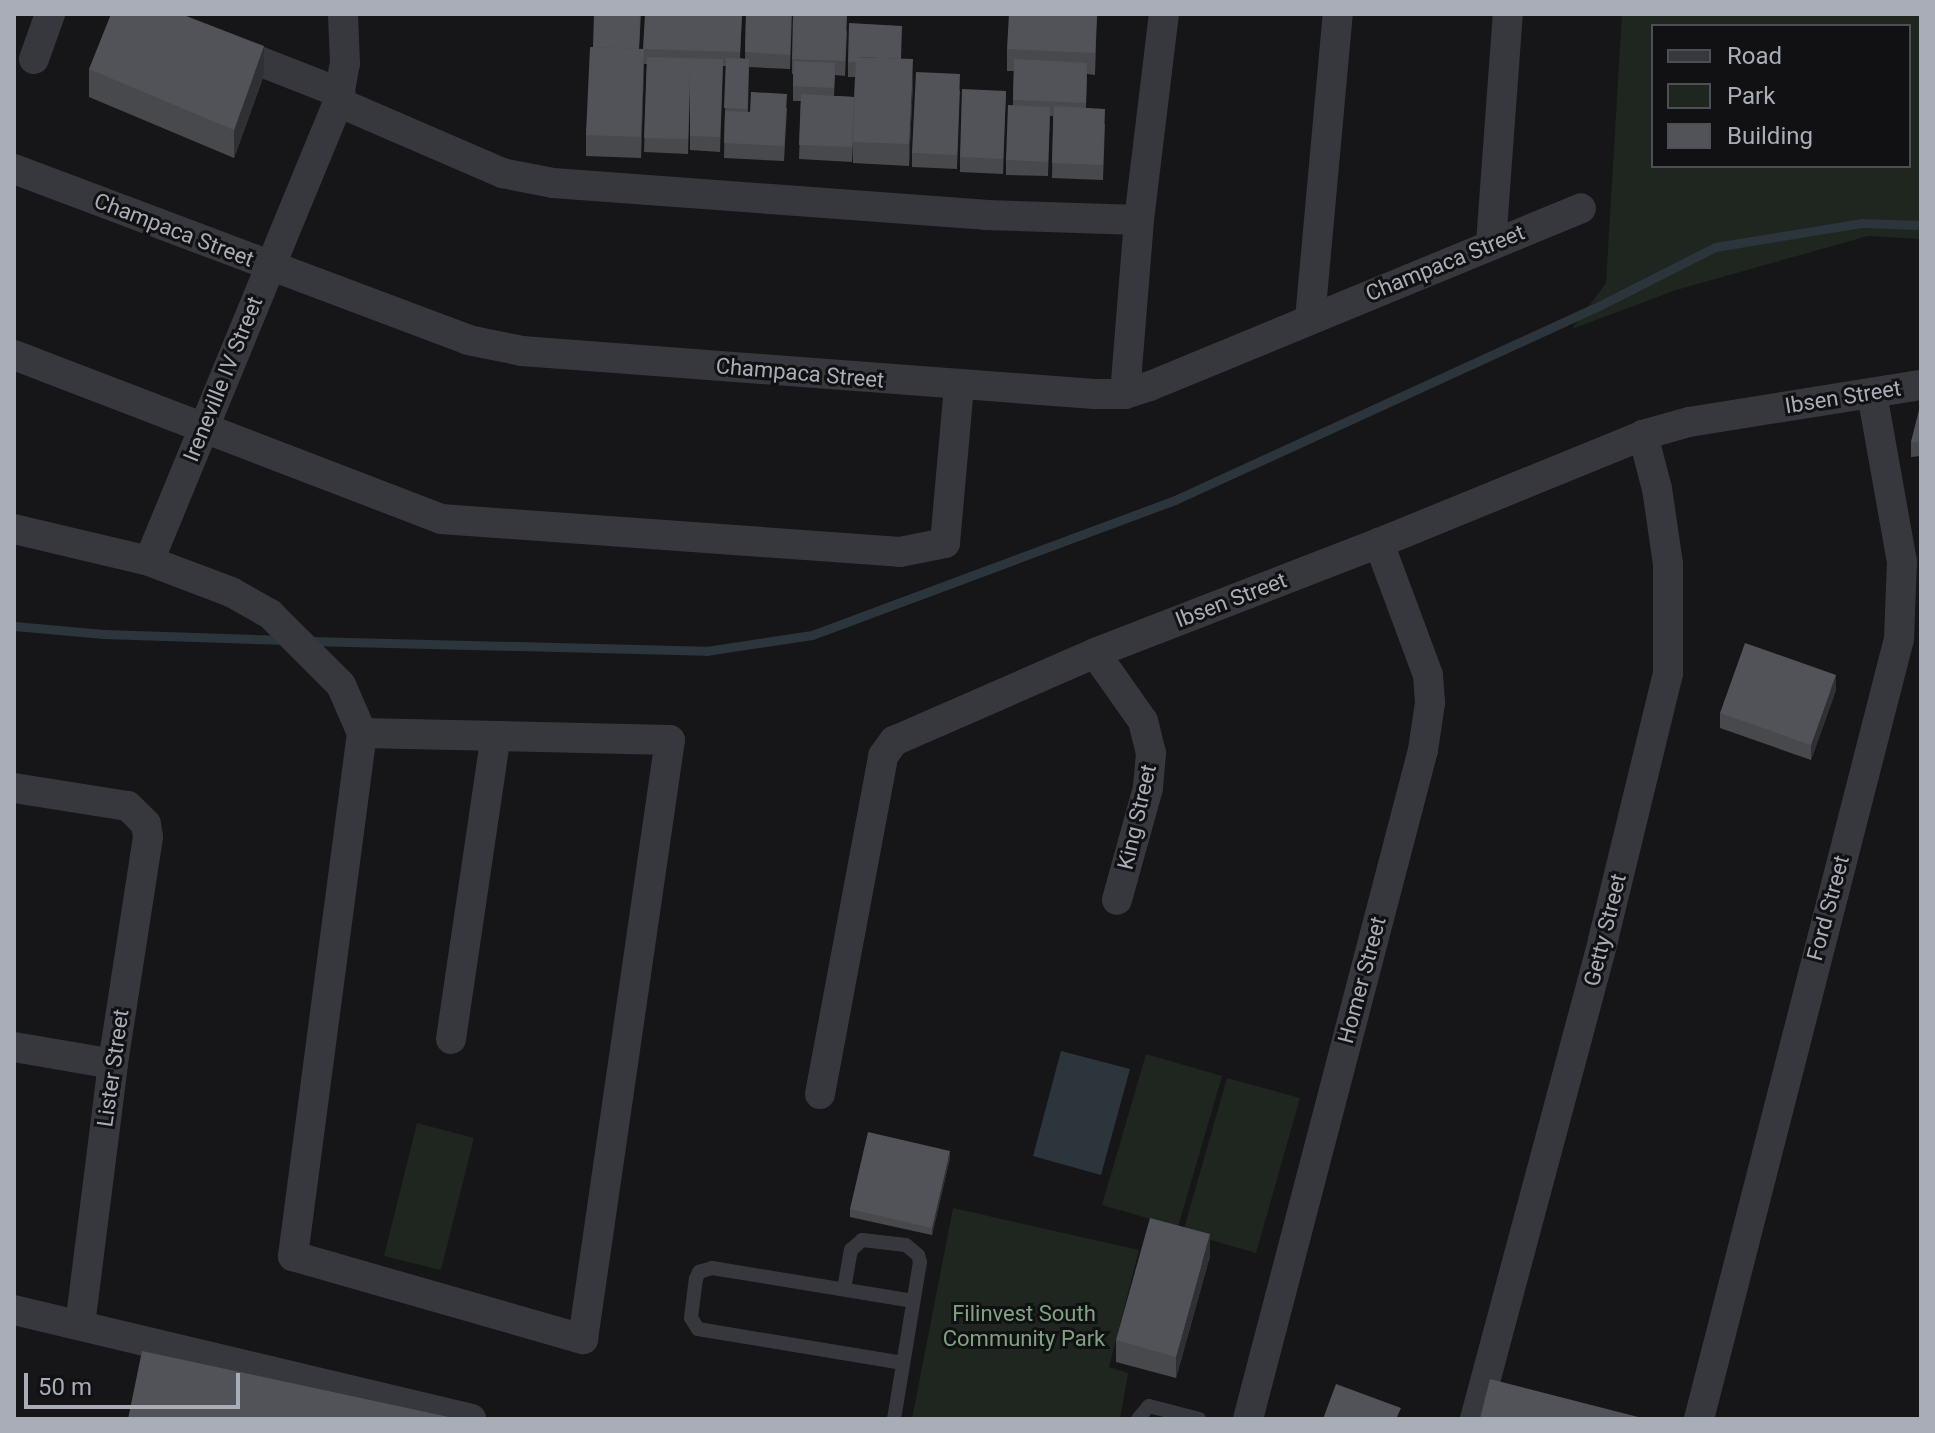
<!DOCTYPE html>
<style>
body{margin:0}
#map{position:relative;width:1935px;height:1433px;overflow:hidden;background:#161618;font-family:Roboto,sans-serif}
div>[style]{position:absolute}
.green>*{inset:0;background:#1e261f}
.water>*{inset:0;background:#2c353c}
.stream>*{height:9px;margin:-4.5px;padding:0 4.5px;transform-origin:4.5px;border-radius:4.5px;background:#2c353c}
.lane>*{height:14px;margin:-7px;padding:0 7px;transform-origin:7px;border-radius:7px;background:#37383d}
.street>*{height:30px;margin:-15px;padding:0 15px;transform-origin:15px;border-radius:15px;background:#37383d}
.wall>*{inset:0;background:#47494d}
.shaded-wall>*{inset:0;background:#2f3033}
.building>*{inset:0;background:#525359}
span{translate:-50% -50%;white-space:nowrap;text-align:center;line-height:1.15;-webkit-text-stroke:6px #111113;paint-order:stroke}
.street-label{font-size:22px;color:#a8adb8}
.park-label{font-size:22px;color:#7fa381}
.frame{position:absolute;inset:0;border:16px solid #a8adb8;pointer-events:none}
.legend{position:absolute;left:1651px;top:24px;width:260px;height:144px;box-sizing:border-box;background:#111113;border:2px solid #4d4f55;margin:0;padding:10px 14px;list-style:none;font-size:24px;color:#a8adb8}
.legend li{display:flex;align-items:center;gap:16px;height:40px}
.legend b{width:40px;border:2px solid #4d4f55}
.scale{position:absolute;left:24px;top:1373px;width:216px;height:36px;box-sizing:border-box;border:4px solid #a8adb8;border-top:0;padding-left:10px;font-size:24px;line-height:28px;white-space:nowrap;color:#a8adb8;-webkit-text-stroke:6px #111113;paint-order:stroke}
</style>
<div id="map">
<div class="green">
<div style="clip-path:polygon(evenodd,1622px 14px,1921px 14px,1921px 239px,1868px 236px,1676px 290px,1572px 329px,1606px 283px,1622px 14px,1653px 26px,1909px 26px,1909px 166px,1653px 166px,1653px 26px)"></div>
<div style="clip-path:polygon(1146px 1054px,1222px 1076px,1178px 1227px,1102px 1205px)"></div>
<div style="clip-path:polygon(1227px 1078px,1300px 1098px,1256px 1253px,1183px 1232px)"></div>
<div style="clip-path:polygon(417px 1123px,474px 1138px,441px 1270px,384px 1256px)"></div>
<div style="clip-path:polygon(953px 1208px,1139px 1250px,1109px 1367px,1128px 1373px,1120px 1419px,912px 1419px)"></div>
</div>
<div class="water">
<div style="clip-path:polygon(1061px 1051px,1130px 1069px,1101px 1175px,1033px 1156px)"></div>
</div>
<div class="stream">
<div style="left:14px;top:626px;width:90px;rotate:5.1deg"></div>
<div style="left:104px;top:634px;width:182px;rotate:1.9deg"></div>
<div style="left:309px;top:641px;width:397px;rotate:1.4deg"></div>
<div style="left:706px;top:651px;width:107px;rotate:-8.6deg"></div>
<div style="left:812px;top:635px;width:387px;rotate:-20.4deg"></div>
<div style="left:1175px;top:500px;width:462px;rotate:-24.6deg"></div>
<div style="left:1595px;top:308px;width:135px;rotate:-26.9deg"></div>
<div style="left:1715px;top:247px;width:148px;rotate:-9.3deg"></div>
<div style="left:1861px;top:223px;width:60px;rotate:1.9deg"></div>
</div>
<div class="lane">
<div style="left:844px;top:1289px;width:40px;rotate:-80deg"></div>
<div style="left:851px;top:1250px;width:15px;rotate:-42deg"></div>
<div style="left:862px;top:1240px;width:44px;rotate:6.5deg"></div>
<div style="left:906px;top:1245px;width:16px;rotate:40deg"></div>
<div style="left:918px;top:1255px;width:7px;rotate:74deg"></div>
<div style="left:920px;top:1262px;width:159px;rotate:99.4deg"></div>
<div style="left:903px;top:1363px;width:208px;rotate:-170.6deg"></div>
<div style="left:698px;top:1329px;width:13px;rotate:-122deg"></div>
<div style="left:691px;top:1318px;width:39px;rotate:-83deg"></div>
<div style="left:696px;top:1279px;width:8px;rotate:-67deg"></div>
<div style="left:699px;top:1272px;width:14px;rotate:-17deg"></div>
<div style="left:712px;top:1268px;width:204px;rotate:9.3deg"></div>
<div style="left:1138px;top:1419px;width:17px;rotate:-50deg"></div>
<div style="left:1149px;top:1406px;width:52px;rotate:14.6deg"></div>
</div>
<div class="street">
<div style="left:226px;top:48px;width:123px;rotate:21.5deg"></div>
<div style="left:34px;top:59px;width:48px;rotate:-70.4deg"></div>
<div style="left:338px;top:102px;width:179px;rotate:23.4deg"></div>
<div style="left:502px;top:173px;width:52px;rotate:11.1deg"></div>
<div style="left:553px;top:183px;width:433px;rotate:4.2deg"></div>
<div style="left:985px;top:215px;width:154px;rotate:1.9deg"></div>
<div style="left:14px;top:169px;width:485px;rotate:20.6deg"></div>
<div style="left:468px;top:340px;width:55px;rotate:11.5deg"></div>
<div style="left:522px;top:351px;width:574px;rotate:4.3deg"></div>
<div style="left:1094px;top:394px;width:31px"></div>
<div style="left:1125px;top:394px;width:26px;rotate:-18deg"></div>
<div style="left:1150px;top:386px;width:466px;rotate:-22.4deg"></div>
<div style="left:1491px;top:243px;width:230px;rotate:-85.8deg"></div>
<div style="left:1310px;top:319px;width:306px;rotate:-84.8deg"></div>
<div style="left:14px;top:355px;width:457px;rotate:21deg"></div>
<div style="left:441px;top:519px;width:460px;rotate:4.1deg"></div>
<div style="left:900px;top:552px;width:46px;rotate:-11.3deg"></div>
<div style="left:945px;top:543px;width:158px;rotate:-84.9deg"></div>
<div style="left:1125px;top:394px;width:175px;rotate:-85.4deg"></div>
<div style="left:1139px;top:220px;width:208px;rotate:-83.1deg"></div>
<div style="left:14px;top:529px;width:139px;rotate:13.3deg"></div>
<div style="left:149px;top:561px;width:88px;rotate:20.7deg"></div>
<div style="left:231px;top:592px;width:45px;rotate:29.4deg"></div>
<div style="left:270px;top:614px;width:100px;rotate:45deg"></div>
<div style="left:341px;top:685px;width:52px;rotate:66.4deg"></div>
<div style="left:362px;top:733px;width:528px;rotate:97.52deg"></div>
<div style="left:293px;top:1256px;width:302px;rotate:16deg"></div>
<div style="left:583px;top:1339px;width:605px;rotate:-81.74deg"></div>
<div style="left:670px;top:740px;width:308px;rotate:-178.7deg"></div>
<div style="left:149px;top:561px;width:496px;rotate:-67.6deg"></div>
<div style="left:338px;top:102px;width:39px;rotate:-80deg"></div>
<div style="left:345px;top:64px;width:50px;rotate:-92.3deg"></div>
<div style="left:1095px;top:653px;width:83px;rotate:54.8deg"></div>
<div style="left:1143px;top:721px;width:33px;rotate:76deg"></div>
<div style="left:1151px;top:753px;width:35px;rotate:95deg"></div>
<div style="left:1148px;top:788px;width:116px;rotate:105.5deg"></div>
<div style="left:14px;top:788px;width:115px;rotate:9deg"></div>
<div style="left:128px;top:806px;width:25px;rotate:45deg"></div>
<div style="left:146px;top:824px;width:13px;rotate:81deg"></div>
<div style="left:148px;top:837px;width:230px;rotate:98.8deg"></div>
<div style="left:113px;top:1064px;width:263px;rotate:97.2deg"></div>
<div style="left:451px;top:1039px;width:306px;rotate:-81.6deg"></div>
<div style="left:14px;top:1047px;width:100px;rotate:9.7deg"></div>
<div style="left:820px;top:1094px;width:344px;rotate:-79.4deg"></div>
<div style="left:883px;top:756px;width:19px;rotate:-54deg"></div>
<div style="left:894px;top:741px;width:219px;rotate:-23.6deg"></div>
<div style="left:1095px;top:653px;width:305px;rotate:-21.2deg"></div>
<div style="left:1379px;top:543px;width:285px;rotate:-22.2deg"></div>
<div style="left:1643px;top:435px;width:48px;rotate:-15.8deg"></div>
<div style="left:1689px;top:422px;width:235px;rotate:-9.1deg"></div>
<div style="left:14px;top:1310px;width:470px;rotate:13.4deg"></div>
<div style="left:1248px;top:1419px;width:692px;rotate:-75.34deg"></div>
<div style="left:1423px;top:750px;width:48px;rotate:-81.5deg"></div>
<div style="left:1430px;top:703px;width:28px;rotate:-94deg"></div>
<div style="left:1428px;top:675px;width:141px;rotate:-110.4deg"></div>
<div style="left:1475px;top:1419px;width:496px;rotate:-75deg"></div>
<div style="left:1603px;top:940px;width:274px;rotate:-76.3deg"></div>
<div style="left:1668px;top:674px;width:110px;rotate:-90deg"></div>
<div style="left:1668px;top:564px;width:76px;rotate:-98.3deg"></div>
<div style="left:1657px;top:489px;width:56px;rotate:-104.5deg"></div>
<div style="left:1699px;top:1419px;width:805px;rotate:-75.62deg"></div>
<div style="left:1899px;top:639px;width:77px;rotate:-87.8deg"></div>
<div style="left:1902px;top:562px;width:172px;rotate:-100.1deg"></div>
</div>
<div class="wall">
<div style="clip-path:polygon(641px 14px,639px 49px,643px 49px,742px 14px,740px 58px,745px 59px,746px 14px,792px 14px,790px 69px,749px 67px,748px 112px,787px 108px,784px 161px,724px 158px,726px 66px,723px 66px,720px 152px,690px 150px,690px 91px,688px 154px,644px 152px,647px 64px,644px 64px,641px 158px,586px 156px,586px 135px,593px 47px)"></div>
<div style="clip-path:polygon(1097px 14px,1095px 75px,1087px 74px,1086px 108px,1105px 124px,1103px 180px,1052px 178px,1053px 116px,1050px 116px,1048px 176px,1006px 175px,1006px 160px,1013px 105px,1014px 71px,1007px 71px,1007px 49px)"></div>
<div style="clip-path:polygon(847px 31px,845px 76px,835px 75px,834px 96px,854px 97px,855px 77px,848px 77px,848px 62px,902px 59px,913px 81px,909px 166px,853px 163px,853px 144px,852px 162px,799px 159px,801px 101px,793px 101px,793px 74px,792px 74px,792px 59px)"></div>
<div style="clip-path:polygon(89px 69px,264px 75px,234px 158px,89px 97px)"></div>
<div style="clip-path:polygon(960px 89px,957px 169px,912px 167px,912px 153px)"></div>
<div style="clip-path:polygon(1006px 91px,1003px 174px,960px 172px,960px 157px)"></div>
<div style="clip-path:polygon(1921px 410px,1921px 456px,1911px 457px,1911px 442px)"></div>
<div style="clip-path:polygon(1836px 690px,1811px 760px,1720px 728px,1720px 713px)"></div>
<div style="clip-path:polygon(950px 1158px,932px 1235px,850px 1217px,850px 1209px)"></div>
<div style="clip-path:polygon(1210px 1256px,1176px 1378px,1116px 1362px,1116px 1340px)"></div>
</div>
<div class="shaded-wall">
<div style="clip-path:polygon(264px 46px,264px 75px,234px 158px,234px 130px)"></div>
<div style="clip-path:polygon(644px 49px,644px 70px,641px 158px,641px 137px)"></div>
<div style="clip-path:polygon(913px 59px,913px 81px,909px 166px,909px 144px)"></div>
<div style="clip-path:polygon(1836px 675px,1836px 690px,1811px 760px,1811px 745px)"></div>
<div style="clip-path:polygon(950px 1151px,950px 1158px,932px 1235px,932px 1228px)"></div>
<div style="clip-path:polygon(1210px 1234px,1210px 1256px,1176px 1378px,1176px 1357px)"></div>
</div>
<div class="building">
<div style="clip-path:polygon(111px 14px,181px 14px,264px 46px,234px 130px,89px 69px)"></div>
<div style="clip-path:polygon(594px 14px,640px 14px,639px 49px,593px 47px)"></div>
<div style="clip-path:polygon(645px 14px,742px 14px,740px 52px,643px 49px)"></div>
<div style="clip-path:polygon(746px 14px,791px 14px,790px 55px,745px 52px)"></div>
<div style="clip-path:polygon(793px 14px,847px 16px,845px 61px,792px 59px)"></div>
<div style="clip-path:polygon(1009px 14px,1097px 14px,1095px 53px,1007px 49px)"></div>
<div style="clip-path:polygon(849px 23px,902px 26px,901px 59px,856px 57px,856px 62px,848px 62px)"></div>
<div style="clip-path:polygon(590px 47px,644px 49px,641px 137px,586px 135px)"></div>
<div style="clip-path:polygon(647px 57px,723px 59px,720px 137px,690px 136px,690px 70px,688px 139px,644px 138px)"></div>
<div style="clip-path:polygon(856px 57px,913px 59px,909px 144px,853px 142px)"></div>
<div style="clip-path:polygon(726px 58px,749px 59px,747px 109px,724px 108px)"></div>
<div style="clip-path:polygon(1014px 59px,1087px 63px,1086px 103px,1013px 100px)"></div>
<div style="clip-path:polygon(794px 61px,835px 63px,834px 88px,793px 86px)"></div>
<div style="clip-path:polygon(916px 72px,960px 74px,957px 155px,912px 153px)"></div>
<div style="clip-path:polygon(962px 89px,1006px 91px,1003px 159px,960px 157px)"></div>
<div style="clip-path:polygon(751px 92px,787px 94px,784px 146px,724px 143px,725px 111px,750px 112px)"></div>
<div style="clip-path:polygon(801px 94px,854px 97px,852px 147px,799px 145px)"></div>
<div style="clip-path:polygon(1008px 105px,1050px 107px,1048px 162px,1006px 160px)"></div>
<div style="clip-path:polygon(1054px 106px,1105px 109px,1103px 165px,1052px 163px)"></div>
<div style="clip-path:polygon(1919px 410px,1921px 410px,1921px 442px,1911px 442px)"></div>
<div style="clip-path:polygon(1745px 643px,1836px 675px,1811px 745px,1720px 713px)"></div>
<div style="clip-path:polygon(868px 1132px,950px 1151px,932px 1228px,850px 1209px)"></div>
<div style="clip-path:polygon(1150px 1218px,1210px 1234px,1176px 1357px,1116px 1340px)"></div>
<div style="clip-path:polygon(142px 1351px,458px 1419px,128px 1419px)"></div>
<div style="clip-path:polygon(1490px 1379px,1642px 1418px,1642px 1419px,1480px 1419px)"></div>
<div style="clip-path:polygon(1336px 1384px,1401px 1408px,1396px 1419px,1323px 1419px)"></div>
</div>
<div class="street-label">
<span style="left:174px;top:230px;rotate:21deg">Champaca Street</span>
<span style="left:1445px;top:263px;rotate:-22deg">Champaca Street</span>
<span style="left:800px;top:373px;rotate:5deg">Champaca Street</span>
<span style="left:223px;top:379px;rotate:-68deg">Ireneville IV Street</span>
<span style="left:1843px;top:397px;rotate:-9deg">Ibsen Street</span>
<span style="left:1231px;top:600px;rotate:-21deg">Ibsen Street</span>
<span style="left:1137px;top:817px;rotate:-77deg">King Street</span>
<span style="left:1828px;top:908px;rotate:-75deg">Ford Street</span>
<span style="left:1605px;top:930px;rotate:-76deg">Getty Street</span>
<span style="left:1362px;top:980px;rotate:-75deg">Homer Street</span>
<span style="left:113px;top:1068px;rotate:-82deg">Lister Street</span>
</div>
<div class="park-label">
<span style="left:1024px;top:1326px">Filinvest South<br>Community Park</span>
</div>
<div class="frame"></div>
<ul class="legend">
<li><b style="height:10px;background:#37383d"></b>Road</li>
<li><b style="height:22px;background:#1e261f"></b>Park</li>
<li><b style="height:22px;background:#525359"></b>Building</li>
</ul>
<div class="scale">50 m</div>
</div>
